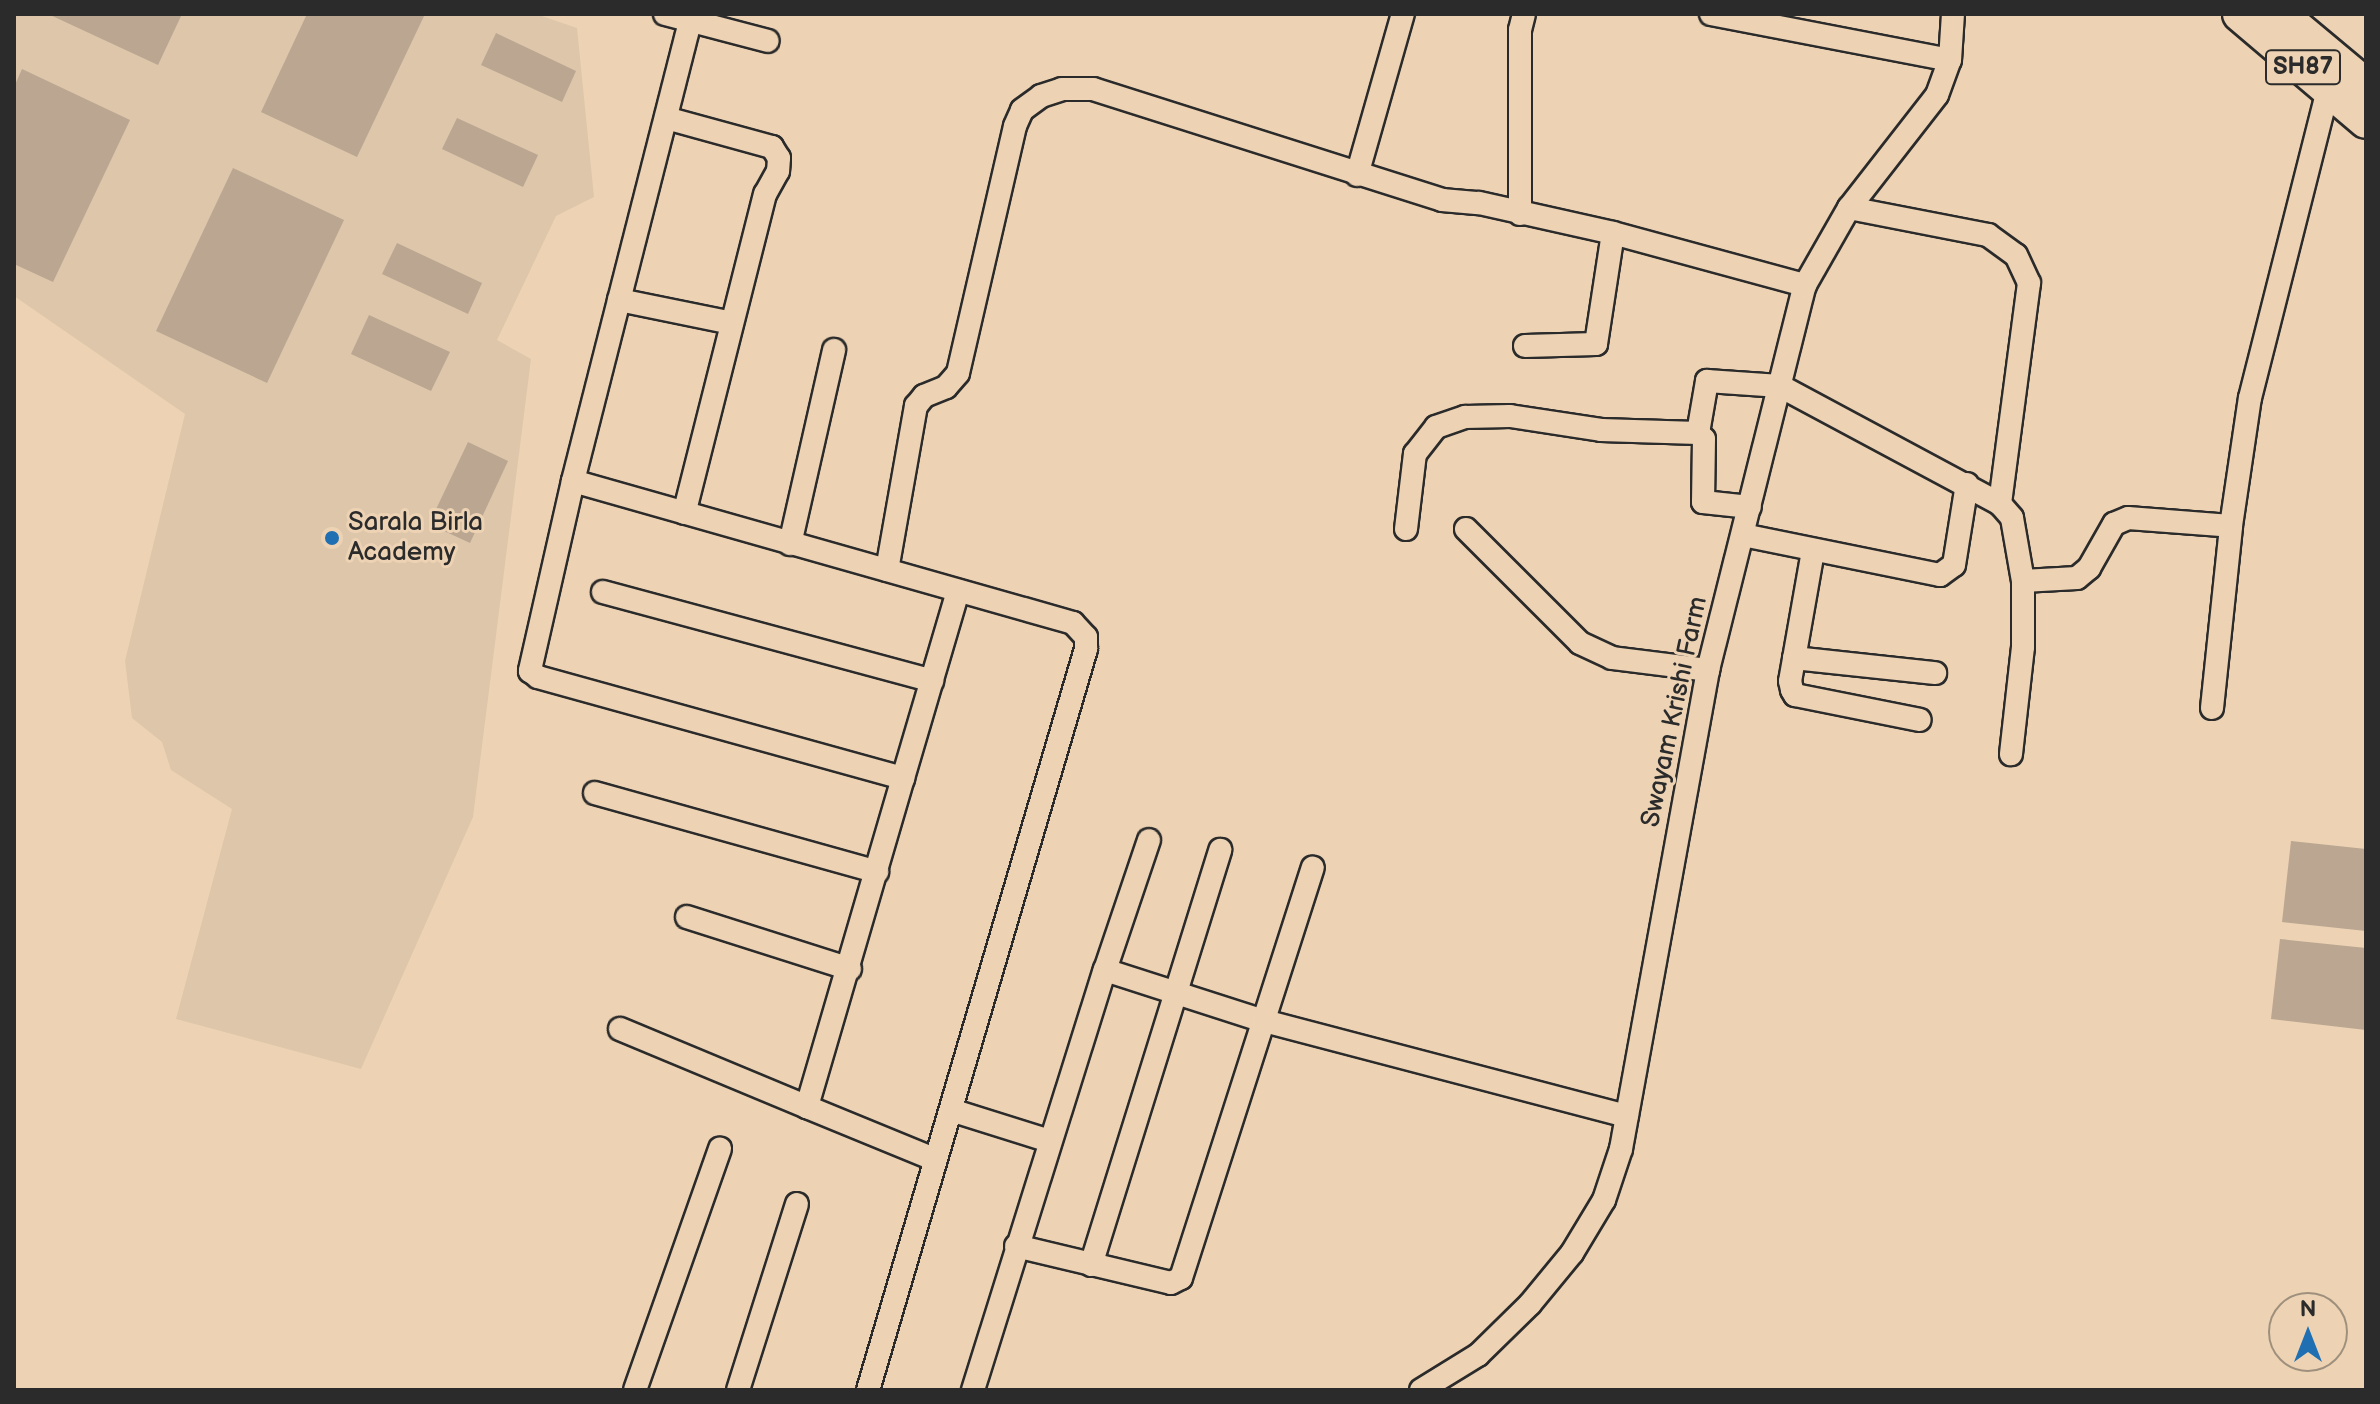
<!DOCTYPE html>
<style>
body{margin:0}
#map{position:relative;width:2380px;height:1404px;overflow:hidden;background:#edd3b4;font-family:"Balsamiq Sans",sans-serif}
div>[style]{position:absolute}
.built>*{inset:0;background:#dec6aa}
.building>*{inset:0;background:#baa691}
.roads{filter:drop-shadow(2px 0 #2b2b2b) drop-shadow(-2px 0 #2b2b2b) drop-shadow(0 2px #2b2b2b) drop-shadow(0 -2px #2b2b2b)}
.minor>*{height:22px;margin:-11px;padding:0 11px;transform-origin:11px;border-radius:11px;background:#edd3b4}
.primary>*{height:34px;margin:-17px;padding:0 17px;transform-origin:17px;border-radius:17px;background:#edd3b4}
.dots>*{width:22px;height:22px;translate:-50% -50%;box-sizing:border-box;border:4px solid #edd3b4;border-radius:50%}
span{translate:-50% -50%;white-space:nowrap;text-align:center;line-height:1.15;-webkit-text-stroke:6px #edd3b4;paint-order:stroke}
.shield-label span{padding:2px 6px;background:#edd3b4;border:2px solid;border-radius:6px;-webkit-text-stroke-width:0}
.shield-label{font-size:24px;color:#2b2b2b;font-weight:700}
.poi-label{font-size:26px;color:#2b2b2b}
.left{translate:0 -50%;text-align:left}
.street-label{font-size:26px;color:#2b2b2b}
.frame{position:absolute;inset:0;border:16px solid #2b2b2b;pointer-events:none}
.north{position:absolute;left:2268px;top:1292px;width:80px;height:80px;box-sizing:border-box;background:#edd3b4;border:2px solid #9f907d;border-radius:50%;rotate:0deg;font-size:22px;font-weight:700;line-height:32px;text-align:center;color:#2b2b2b}
.north::after{content:'';display:block;margin:auto;width:28px;height:36px;background:#1f6fb2;clip-path:polygon(50% 0,100% 100%,50% 72%,0 100%)}
</style>
<div id="map">
<div class="built">
<div style="clip-path:polygon(14px 14px,536px 14px,577px 28px,594px 197px,556px 216px,497px 340px,531px 359px,473px 817px,361px 1069px,176px 1019px,232px 809px,171px 770px,162px 742px,132px 718px,125px 661px,185px 414px,14px 296px)"></div>
</div>
<div class="building">
<div style="clip-path:polygon(48px 14px,182px 14px,158px 65px)"></div>
<div style="clip-path:polygon(307px 14px,425px 14px,357px 157px,261px 112px)"></div>
<div style="clip-path:polygon(496px 33px,576px 71px,562px 102px,481px 65px)"></div>
<div style="clip-path:polygon(22px 69px,130px 120px,53px 282px,14px 264px,14px 87px)"></div>
<div style="clip-path:polygon(457px 118px,538px 155px,523px 187px,442px 149px)"></div>
<div style="clip-path:polygon(233px 168px,344px 220px,267px 383px,156px 331px)"></div>
<div style="clip-path:polygon(397px 243px,482px 283px,468px 314px,382px 274px)"></div>
<div style="clip-path:polygon(369px 315px,450px 352px,431px 391px,351px 354px)"></div>
<div style="clip-path:polygon(468px 442px,508px 461px,470px 543px,429px 524px)"></div>
<div style="clip-path:polygon(2291px 841px,2366px 849px,2366px 931px,2282px 922px)"></div>
<div style="clip-path:polygon(2280px 939px,2366px 948px,2366px 1030px,2271px 1019px)"></div>
</div>
<div class="roads">
<div class="minor">
<div style="left:665px;top:14px;width:106px;rotate:14.7deg"></div>
<div style="left:692px;top:14px;width:482px;rotate:104.3deg"></div>
<div style="left:573px;top:481px;width:520px;rotate:15.85deg"></div>
<div style="left:1073px;top:623px;width:19px;rotate:47deg"></div>
<div style="left:1086px;top:637px;width:12px;rotate:90deg"></div>
<div style="left:1086px;top:649px;width:772px;rotate:106.39deg"></div>
<div style="left:1711px;top:14px;width:243px;rotate:10.9deg"></div>
<div style="left:666px;top:118px;width:110px;rotate:15.3deg"></div>
<div style="left:772px;top:147px;width:13px;rotate:58deg"></div>
<div style="left:779px;top:158px;width:13px;rotate:94deg"></div>
<div style="left:778px;top:171px;width:26px;rotate:119deg"></div>
<div style="left:765px;top:194px;width:329px;rotate:104.2deg"></div>
<div style="left:1357px;top:175px;width:167px;rotate:-74.1deg"></div>
<div style="left:1849px;top:208px;width:142px;rotate:11deg"></div>
<div style="left:1988px;top:235px;width:34px;rotate:36deg"></div>
<div style="left:2016px;top:255px;width:31px;rotate:65deg"></div>
<div style="left:2029px;top:283px;width:223px;rotate:97.5deg"></div>
<div style="left:1520px;top:214px;width:184px;rotate:-90deg"></div>
<div style="left:1520px;top:30px;width:16px;rotate:-76deg"></div>
<div style="left:619px;top:300px;width:115px;rotate:11.5deg"></div>
<div style="left:1525px;top:346px;width:71px;rotate:-1.6deg"></div>
<div style="left:1596px;top:344px;width:112px;rotate:-81.3deg"></div>
<div style="left:1698px;top:433px;width:53px;rotate:-80.2deg"></div>
<div style="left:1707px;top:381px;width:73px;rotate:3.9deg"></div>
<div style="left:1780px;top:386px;width:250px;rotate:28.2deg"></div>
<div style="left:2000px;top:504px;width:18px;rotate:49deg"></div>
<div style="left:2012px;top:518px;width:64px;rotate:80.1deg"></div>
<div style="left:2023px;top:581px;width:66px;rotate:90deg"></div>
<div style="left:2023px;top:647px;width:108px;rotate:96.4deg"></div>
<div style="left:573px;top:481px;width:195px;rotate:102.8deg"></div>
<div style="left:530px;top:671px;width:10px;rotate:37deg"></div>
<div style="left:538px;top:677px;width:379px;rotate:15.5deg"></div>
<div style="left:903px;top:778px;width:343px;rotate:106.3deg"></div>
<div style="left:807px;top:1107px;width:139px;rotate:22.3deg"></div>
<div style="left:1406px;top:529px;width:76px;rotate:-83.2deg"></div>
<div style="left:1415px;top:454px;width:34px;rotate:-52deg"></div>
<div style="left:1436px;top:427px;width:31px;rotate:-19deg"></div>
<div style="left:1465px;top:417px;width:45px;rotate:-1.3deg"></div>
<div style="left:1510px;top:416px;width:92px;rotate:8.7deg"></div>
<div style="left:1601px;top:430px;width:97px;rotate:1.8deg"></div>
<div style="left:1698px;top:433px;width:8px;rotate:45deg"></div>
<div style="left:1704px;top:439px;width:63px;rotate:90.9deg"></div>
<div style="left:1703px;top:502px;width:47px;rotate:6.1deg"></div>
<div style="left:1466px;top:529px;width:161px;rotate:45deg"></div>
<div style="left:1580px;top:643px;width:35px;rotate:25deg"></div>
<div style="left:1612px;top:658px;width:97px;rotate:7.1deg"></div>
<div style="left:1743px;top:535px;width:201px;rotate:11.5deg"></div>
<div style="left:1940px;top:575px;width:17px;rotate:-36deg"></div>
<div style="left:1954px;top:565px;width:82px;rotate:-80.9deg"></div>
<div style="left:790px;top:544px;width:199px;rotate:-77.2deg"></div>
<div style="left:1813px;top:551px;width:132px;rotate:100deg"></div>
<div style="left:1790px;top:681px;width:9px;rotate:77deg"></div>
<div style="left:1792px;top:690px;width:6px;rotate:59deg"></div>
<div style="left:1795px;top:695px;width:127px;rotate:11.3deg"></div>
<div style="left:887px;top:570px;width:167px;rotate:-80deg"></div>
<div style="left:916px;top:406px;width:13px;rotate:-51deg"></div>
<div style="left:924px;top:396px;width:24px;rotate:-22deg"></div>
<div style="left:946px;top:387px;width:18px;rotate:-49deg"></div>
<div style="left:958px;top:373px;width:253px;rotate:-77deg"></div>
<div style="left:1015px;top:126px;width:17px;rotate:-66deg"></div>
<div style="left:1022px;top:110px;width:24px;rotate:-36deg"></div>
<div style="left:1041px;top:96px;width:22px;rotate:-18deg"></div>
<div style="left:1062px;top:89px;width:31px"></div>
<div style="left:1093px;top:89px;width:366px;rotate:17.6deg"></div>
<div style="left:1442px;top:200px;width:37px;rotate:5deg"></div>
<div style="left:1479px;top:203px;width:137px;rotate:12.6deg"></div>
<div style="left:1613px;top:233px;width:199px;rotate:15.2deg"></div>
<div style="left:2023px;top:581px;width:54px;rotate:-3.2deg"></div>
<div style="left:2077px;top:578px;width:16px;rotate:-40deg"></div>
<div style="left:2089px;top:568px;width:51px;rotate:-60.4deg"></div>
<div style="left:2114px;top:524px;width:15px;rotate:-23deg"></div>
<div style="left:2128px;top:518px;width:103px;rotate:4.4deg"></div>
<div style="left:2231px;top:526px;width:129px;rotate:-81.6deg"></div>
<div style="left:2250px;top:398px;width:318px;rotate:-75.8deg"></div>
<div style="left:2328px;top:90px;width:9px;rotate:-49deg"></div>
<div style="left:603px;top:592px;width:341px;rotate:15.1deg"></div>
<div style="left:1794px;top:658px;width:142px;rotate:6.1deg"></div>
<div style="left:2212px;top:708px;width:183px;rotate:-84deg"></div>
<div style="left:903px;top:778px;width:195px;rotate:-73.6deg"></div>
<div style="left:595px;top:793px;width:293px;rotate:15.6deg"></div>
<div style="left:687px;top:917px;width:171px;rotate:17.7deg"></div>
<div style="left:1105px;top:970px;width:137px;rotate:-71.3deg"></div>
<div style="left:620px;top:1029px;width:203px;rotate:22.6deg"></div>
<div style="left:951px;top:1110px;width:104px;rotate:17.4deg"></div>
<div style="left:1016px;top:1246px;width:159px;rotate:13.4deg"></div>
<div style="left:1171px;top:1283px;width:11px;rotate:-27deg"></div>
<div style="left:1181px;top:1278px;width:431px;rotate:-72.2deg"></div>
<div style="left:1091px;top:1265px;width:435px;rotate:-72.7deg"></div>
<div style="left:635px;top:1390px;width:256px;rotate:-70.6deg"></div>
<div style="left:738px;top:1390px;width:195px;rotate:-72.4deg"></div>
<div style="left:973px;top:1390px;width:440px;rotate:-72.6deg"></div>
<div style="left:1105px;top:970px;width:167px;rotate:17.8deg"></div>
<div style="left:1264px;top:1021px;width:375px;rotate:14.7deg"></div>
<div style="left:1421px;top:1390px;width:67px;rotate:-31.6deg"></div>
<div style="left:1478px;top:1355px;width:73px;rotate:-44.4deg"></div>
<div style="left:1530px;top:1304px;width:66px;rotate:-50.5deg"></div>
<div style="left:1572px;top:1253px;width:62px;rotate:-58.9deg"></div>
<div style="left:1604px;top:1200px;width:54px;rotate:-71.6deg"></div>
<div style="left:1621px;top:1149px;width:487px;rotate:-79.7deg"></div>
<div style="left:1708px;top:670px;width:397px;rotate:-75.9deg"></div>
<div style="left:1805px;top:285px;width:89px;rotate:-60.3deg"></div>
<div style="left:1849px;top:208px;width:143px;rotate:-52.1deg"></div>
<div style="left:1937px;top:95px;width:37px;rotate:-70deg"></div>
<div style="left:1950px;top:60px;width:46px;rotate:-86.3deg"></div>
</div>
<div class="primary">
<div style="left:2240px;top:14px;width:165px;rotate:40.3deg"></div>
<div style="left:2280px;top:14px;width:112px;rotate:39.9deg"></div>
</div>
</div>
<div class="dots">
<div style="left:332px;top:538px;background:#1f6fb2"></div>
</div>
<div class="shield-label">
<span style="left:2303px;top:67px">SH87</span>
</div>
<div class="poi-label">
<span class="left" style="left:348px;top:538px">Sarala Birla<br>Academy</span>
</div>
<div class="street-label">
<span style="left:1675px;top:712px;rotate:-78deg">Swayam Krishi Farm</span>
</div>
<div class="frame"></div>
<div class="north">N</div>
</div>
